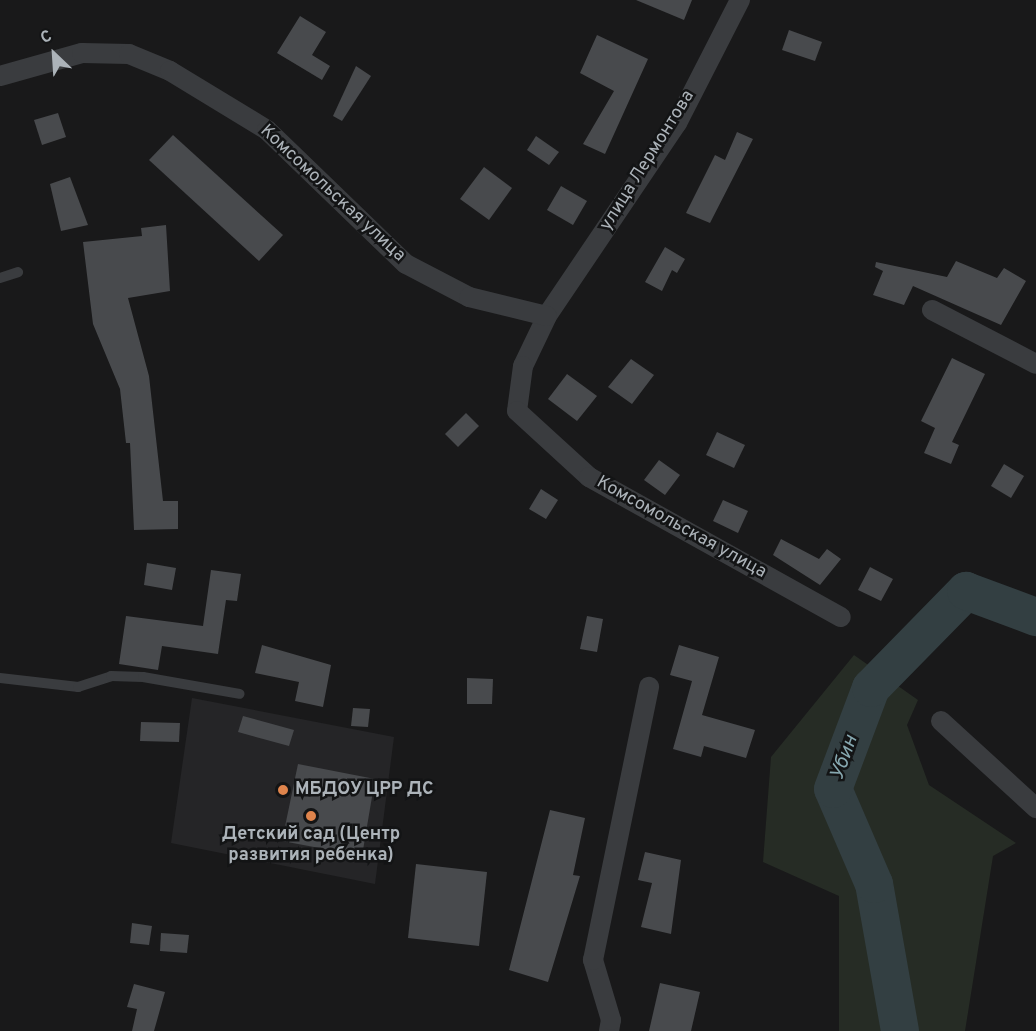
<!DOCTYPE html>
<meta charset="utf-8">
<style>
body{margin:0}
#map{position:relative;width:1036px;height:1031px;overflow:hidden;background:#19191a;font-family:Overpass,sans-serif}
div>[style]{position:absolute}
.built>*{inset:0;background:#252527}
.green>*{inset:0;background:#262c25}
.river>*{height:38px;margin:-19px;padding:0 19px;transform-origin:19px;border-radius:19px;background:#333f42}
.building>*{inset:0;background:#484a4d}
.service>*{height:10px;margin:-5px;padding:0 5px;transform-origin:5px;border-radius:5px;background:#3a3c3f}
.minor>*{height:20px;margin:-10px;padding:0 10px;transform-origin:10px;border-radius:10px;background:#3a3c3f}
.dots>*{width:16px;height:16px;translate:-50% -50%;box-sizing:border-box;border:3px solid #131415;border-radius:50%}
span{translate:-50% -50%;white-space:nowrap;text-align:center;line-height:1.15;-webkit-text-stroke:5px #131415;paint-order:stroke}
.street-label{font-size:18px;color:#acb3b9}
.poi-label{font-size:18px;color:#acb3b9;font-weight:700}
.left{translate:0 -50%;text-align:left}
.water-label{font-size:20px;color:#87a8b0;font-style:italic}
.north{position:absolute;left:24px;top:24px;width:60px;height:60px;-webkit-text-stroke:4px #131415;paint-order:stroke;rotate:335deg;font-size:16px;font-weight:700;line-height:24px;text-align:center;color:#acb3b9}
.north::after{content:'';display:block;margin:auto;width:21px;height:27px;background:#acb3b9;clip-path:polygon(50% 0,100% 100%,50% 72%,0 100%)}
</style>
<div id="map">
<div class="built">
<div style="clip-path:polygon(192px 698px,394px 737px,375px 884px,171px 843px)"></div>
</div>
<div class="green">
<div style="clip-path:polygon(854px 655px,918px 700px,907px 725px,929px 785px,1016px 843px,993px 856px,965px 1031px,839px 1031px,839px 896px,763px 862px,771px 757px)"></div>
</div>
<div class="river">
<div style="left:900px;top:1031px;width:149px;rotate:-100deg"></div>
<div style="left:874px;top:884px;width:103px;rotate:-113.3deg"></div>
<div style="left:833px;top:789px;width:108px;rotate:-69.4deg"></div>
<div style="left:871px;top:688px;width:136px;rotate:-45.6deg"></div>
<div style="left:966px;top:591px;width:75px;rotate:20.4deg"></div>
</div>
<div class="building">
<div style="clip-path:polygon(636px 0,692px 0,684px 20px)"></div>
<div style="clip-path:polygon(300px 16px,326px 32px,312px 55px,330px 66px,322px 80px,277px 53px)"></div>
<div style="clip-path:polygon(789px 30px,822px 42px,815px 61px,782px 50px)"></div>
<div style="clip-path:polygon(597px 35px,648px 59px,605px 154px,583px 144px,614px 91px,580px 73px)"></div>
<div style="clip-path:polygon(356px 66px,371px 76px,342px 121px,333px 116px)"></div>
<div style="clip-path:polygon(58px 113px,66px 137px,42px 145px,34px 120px)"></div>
<div style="clip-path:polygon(737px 132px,753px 139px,710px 223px,686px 213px,715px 155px,725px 160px)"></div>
<div style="clip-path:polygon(173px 135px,283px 235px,259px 261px,149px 160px)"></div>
<div style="clip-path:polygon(536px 136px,559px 152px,549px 165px,527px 150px)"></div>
<div style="clip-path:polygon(484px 167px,512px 188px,489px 220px,460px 199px)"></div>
<div style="clip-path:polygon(70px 177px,88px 225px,61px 231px,50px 184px)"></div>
<div style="clip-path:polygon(561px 186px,587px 201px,573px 225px,547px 210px)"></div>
<div style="clip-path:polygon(166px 225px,170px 291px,128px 298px,149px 376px,163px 501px,178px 501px,178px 529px,134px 530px,130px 443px,126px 443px,120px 389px,93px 324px,83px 242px,142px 236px,141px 228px)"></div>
<div style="clip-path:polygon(665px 247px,685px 259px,677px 273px,672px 270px,662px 291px,645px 282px)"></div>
<div style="clip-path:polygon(956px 261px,997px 278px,1004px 268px,1026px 281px,1001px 325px,913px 286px,904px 305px,873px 295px,883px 271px,875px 267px,876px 262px,947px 277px)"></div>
<div style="clip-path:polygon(952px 358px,985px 374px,952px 442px,959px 445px,951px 464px,924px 453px,935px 428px,921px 421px)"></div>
<div style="clip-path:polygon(631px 359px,654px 375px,632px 404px,608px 387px)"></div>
<div style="clip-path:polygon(567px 374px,597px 396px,577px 421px,548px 399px)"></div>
<div style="clip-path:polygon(466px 413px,479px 426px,458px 447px,445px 434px)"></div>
<div style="clip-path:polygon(717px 432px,745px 445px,734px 468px,706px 455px)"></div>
<div style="clip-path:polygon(659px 460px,680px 475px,665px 495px,644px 480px)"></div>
<div style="clip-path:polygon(1004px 464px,1024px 476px,1011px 498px,991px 486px)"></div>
<div style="clip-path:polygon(541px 489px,558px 500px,546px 519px,529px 509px)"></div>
<div style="clip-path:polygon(723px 500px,748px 511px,738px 533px,713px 521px)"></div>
<div style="clip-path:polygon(781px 539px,819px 559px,827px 549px,841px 559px,820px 585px,773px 555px)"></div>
<div style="clip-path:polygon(147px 563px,176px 568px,172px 590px,144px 585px)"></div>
<div style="clip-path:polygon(870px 567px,893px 579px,881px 601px,858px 590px)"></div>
<div style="clip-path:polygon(211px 570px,241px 574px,237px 601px,226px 600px,218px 654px,162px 646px,158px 670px,119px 664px,126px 616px,203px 626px)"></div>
<div style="clip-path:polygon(587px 616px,603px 619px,597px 652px,580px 649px)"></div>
<div style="clip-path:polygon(262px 645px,331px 665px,323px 707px,295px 701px,299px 682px,255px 673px)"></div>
<div style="clip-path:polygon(679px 645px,719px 657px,702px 715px,755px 730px,746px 758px,704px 746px,701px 757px,673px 749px,692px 681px,670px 675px)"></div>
<div style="clip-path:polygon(467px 678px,493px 679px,492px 704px,467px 704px)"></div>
<div style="clip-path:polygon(353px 708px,370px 709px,368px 727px,351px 726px)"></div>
<div style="clip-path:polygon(243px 716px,294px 730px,289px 746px,238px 732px)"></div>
<div style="clip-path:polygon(141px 722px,180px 723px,179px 742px,140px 741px)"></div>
<div style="clip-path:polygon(298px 764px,375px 779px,362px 856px,282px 841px)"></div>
<div style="clip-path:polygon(550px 810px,585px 818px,573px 875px,580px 876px,548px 982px,509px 970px)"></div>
<div style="clip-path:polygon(645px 852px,681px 860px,671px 934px,641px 927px,652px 883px,638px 880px)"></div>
<div style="clip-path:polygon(416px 864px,487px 872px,479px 946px,408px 938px)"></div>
<div style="clip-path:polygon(132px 923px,152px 926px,149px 945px,130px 943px)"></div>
<div style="clip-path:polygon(161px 933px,189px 935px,187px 953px,160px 951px)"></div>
<div style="clip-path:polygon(660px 983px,700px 992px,691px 1031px,649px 1031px)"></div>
<div style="clip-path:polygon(134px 984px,165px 992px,154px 1031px,132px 1031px,137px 1009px,127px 1007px)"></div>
</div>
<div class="service">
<div style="left:0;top:278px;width:19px;rotate:-18deg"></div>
<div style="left:0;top:678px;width:79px;rotate:6.6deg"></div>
<div style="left:78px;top:687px;width:35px;rotate:-18deg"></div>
<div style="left:111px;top:676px;width:32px;rotate:2deg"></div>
<div style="left:143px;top:677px;width:98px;rotate:9.9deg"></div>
</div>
<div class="minor">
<div style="left:740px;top:0;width:138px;rotate:117.1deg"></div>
<div style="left:677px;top:123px;width:233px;rotate:124deg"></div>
<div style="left:547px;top:316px;width:55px;rotate:115.6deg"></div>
<div style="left:523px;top:366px;width:45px;rotate:97.6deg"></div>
<div style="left:517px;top:411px;width:98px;rotate:42.5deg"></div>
<div style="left:589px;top:477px;width:288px;rotate:29.1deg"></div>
<div style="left:0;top:76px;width:85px;rotate:-15.7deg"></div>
<div style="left:82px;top:53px;width:47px;rotate:1.2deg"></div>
<div style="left:129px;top:54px;width:44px;rotate:22.5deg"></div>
<div style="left:170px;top:71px;width:114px;rotate:31.3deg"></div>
<div style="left:267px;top:130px;width:193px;rotate:44deg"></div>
<div style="left:406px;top:264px;width:71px;rotate:27.6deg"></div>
<div style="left:469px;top:297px;width:80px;rotate:13.7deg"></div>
<div style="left:932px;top:310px;width:117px;rotate:27.4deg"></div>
<div style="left:941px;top:721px;width:129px;rotate:42.5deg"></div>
<div style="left:609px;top:1031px;width:11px;rotate:-80deg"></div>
<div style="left:611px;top:1020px;width:63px;rotate:-106.7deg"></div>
<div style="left:593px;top:960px;width:279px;rotate:-78.4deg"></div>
</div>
<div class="dots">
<div style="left:283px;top:790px;background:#df844c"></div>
<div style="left:311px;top:816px;background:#df844c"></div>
</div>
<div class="street-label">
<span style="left:648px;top:161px;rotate:-58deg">улица Лермонтова</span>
<span style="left:332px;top:194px;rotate:43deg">Комсомольская улица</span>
<span style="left:681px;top:528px;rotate:29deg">Комсомольская улица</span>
</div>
<div class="poi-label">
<span class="left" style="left:295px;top:790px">МБДОУ ЦРР ДС</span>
<span style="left:311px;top:846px">Детский сад (Центр<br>развития ребенка)</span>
</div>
<div class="water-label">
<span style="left:845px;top:758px;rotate:-70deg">Убин</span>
</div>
<div class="north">С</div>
</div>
